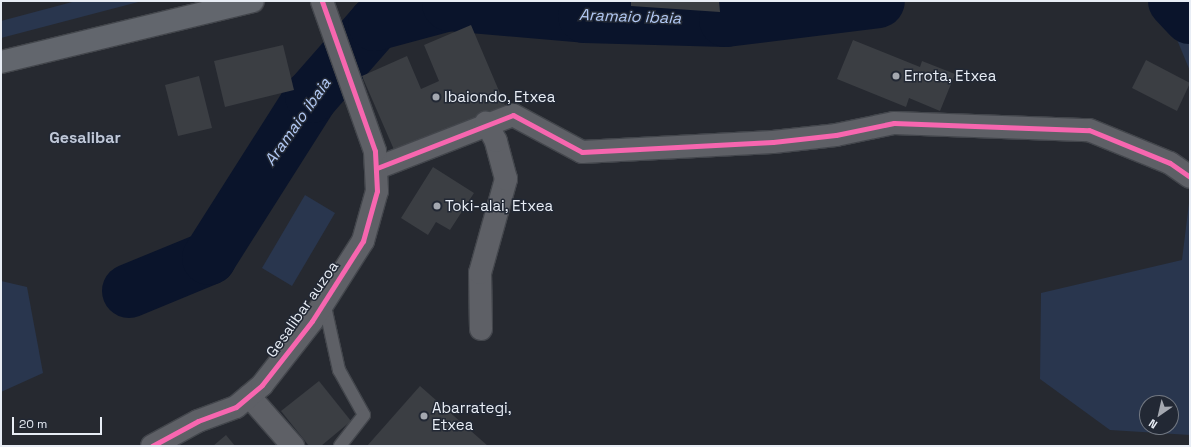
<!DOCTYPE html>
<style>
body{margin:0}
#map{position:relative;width:1191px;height:447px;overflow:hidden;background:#262930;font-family:"Space Grotesk",sans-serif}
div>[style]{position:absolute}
.green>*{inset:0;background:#29364e}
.river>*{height:54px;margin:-27px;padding:0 27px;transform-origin:27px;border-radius:27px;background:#0a142b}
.building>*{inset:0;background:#3b3e43}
.roads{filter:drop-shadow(1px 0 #43464c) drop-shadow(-1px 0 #43464c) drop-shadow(0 1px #43464c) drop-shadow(0 -1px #43464c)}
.service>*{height:12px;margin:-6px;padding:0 6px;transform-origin:6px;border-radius:6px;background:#5e6066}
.minor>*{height:22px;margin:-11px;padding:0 11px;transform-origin:11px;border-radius:11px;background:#5e6066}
.secondary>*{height:22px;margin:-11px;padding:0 11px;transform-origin:11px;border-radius:11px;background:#62666d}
.cycleway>*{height:5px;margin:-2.5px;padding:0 2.5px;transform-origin:2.5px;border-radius:2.5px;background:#f766af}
.dots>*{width:11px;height:11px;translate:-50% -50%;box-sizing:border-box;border:2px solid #222834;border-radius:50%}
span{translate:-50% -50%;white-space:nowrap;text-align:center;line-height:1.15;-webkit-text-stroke:3px #222834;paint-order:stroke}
.poi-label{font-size:15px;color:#e8edf5}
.left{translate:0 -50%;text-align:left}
.street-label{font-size:15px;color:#e8edf5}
.water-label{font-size:16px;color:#b2c9f5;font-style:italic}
.neighbourhood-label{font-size:16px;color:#c0c8d8;font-weight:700}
.frame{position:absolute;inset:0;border:2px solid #e8edf5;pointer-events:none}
.north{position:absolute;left:1139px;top:395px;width:40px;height:40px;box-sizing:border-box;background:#222834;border:1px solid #717781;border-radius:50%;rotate:214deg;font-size:11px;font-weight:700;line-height:16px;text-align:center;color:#e8edf5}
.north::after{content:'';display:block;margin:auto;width:14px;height:18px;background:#a4a8b0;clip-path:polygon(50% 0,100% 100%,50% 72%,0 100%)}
.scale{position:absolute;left:12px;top:417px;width:90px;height:18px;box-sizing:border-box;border:2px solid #e8edf5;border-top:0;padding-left:5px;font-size:12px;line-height:14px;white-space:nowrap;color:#e8edf5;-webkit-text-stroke:3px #222834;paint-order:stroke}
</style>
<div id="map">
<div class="green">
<div style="clip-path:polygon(76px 1px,142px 1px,1px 38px,1px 21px)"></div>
<div style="clip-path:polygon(1161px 1px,1190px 1px,1190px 71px)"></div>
<div style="clip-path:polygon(305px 195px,335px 213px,292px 286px,262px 268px)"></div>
<div style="clip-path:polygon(evenodd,1190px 195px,1190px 435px,1110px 430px,1040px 379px,1041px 293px,1182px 260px,1190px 195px,1147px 403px,1171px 403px,1171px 427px,1147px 427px,1147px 403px)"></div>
<div style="clip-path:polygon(1px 281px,27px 287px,43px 373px,1px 392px)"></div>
</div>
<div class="river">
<div style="left:1175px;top:1px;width:22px;rotate:47deg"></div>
<div style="left:129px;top:291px;width:87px;rotate:-22.4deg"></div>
<div style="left:209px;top:258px;width:192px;rotate:-57.6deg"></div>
<div style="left:312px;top:96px;width:96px;rotate:-48.8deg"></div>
<div style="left:375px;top:24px;width:77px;rotate:-15.1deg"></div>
<div style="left:449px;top:4px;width:137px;rotate:5deg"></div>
<div style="left:585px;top:16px;width:141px;rotate:1.6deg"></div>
<div style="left:726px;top:20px;width:153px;rotate:-7.1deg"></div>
</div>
<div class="building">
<div style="clip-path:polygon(631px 1px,719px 1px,720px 12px,631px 6px)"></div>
<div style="clip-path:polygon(471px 25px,505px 105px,395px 152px,362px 76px,407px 56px,421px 89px,439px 81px,424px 45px)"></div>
<div style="clip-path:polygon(853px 40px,920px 67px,922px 61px,955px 74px,940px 111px,909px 98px,906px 107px,837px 79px)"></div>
<div style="clip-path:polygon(283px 45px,294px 90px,225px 107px,214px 61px)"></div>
<div style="clip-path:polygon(1146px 60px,1190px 83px,1177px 111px,1132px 88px)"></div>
<div style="clip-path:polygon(199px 76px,212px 128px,178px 136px,165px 85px)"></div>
<div style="clip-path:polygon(433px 167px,474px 193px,450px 230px,436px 222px,428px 235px,401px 218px)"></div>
<div style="clip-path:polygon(319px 381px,351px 421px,321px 446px,309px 446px,281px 411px)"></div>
<div style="clip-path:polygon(420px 386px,488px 446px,367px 446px)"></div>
<div style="clip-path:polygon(226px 435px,235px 446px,213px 446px)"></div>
</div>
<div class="roads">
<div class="service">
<div style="left:324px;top:302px;width:70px;rotate:77.6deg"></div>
<div style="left:339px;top:370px;width:51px;rotate:60.9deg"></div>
<div style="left:364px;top:415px;width:39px;rotate:128deg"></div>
</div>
<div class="minor">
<div style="left:377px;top:168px;width:146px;rotate:-21.3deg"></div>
<div style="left:513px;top:115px;width:78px;rotate:28.2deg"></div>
<div style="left:582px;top:152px;width:191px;rotate:-3deg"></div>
<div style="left:773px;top:142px;width:63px;rotate:-6.3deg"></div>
<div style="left:836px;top:135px;width:59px;rotate:-11.7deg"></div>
<div style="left:894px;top:123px;width:195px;rotate:2.1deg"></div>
<div style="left:1089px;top:130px;width:87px;rotate:22.2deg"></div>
<div style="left:1170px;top:163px;width:24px;rotate:35deg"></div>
<div style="left:481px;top:329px;width:56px;rotate:-91deg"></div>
<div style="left:480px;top:273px;width:98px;rotate:-74.5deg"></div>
<div style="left:506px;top:179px;width:39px;rotate:-105deg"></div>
<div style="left:496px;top:141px;width:21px;rotate:-119deg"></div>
<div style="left:249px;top:396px;width:67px;rotate:48.7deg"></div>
<div style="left:152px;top:446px;width:52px;rotate:-28.5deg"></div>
<div style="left:198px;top:421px;width:40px;rotate:-20.2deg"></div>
<div style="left:236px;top:407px;width:34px;rotate:-40deg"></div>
<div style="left:262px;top:385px;width:81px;rotate:-52deg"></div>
<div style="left:312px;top:321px;width:95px;rotate:-57.5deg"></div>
<div style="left:363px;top:241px;width:52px;rotate:-74.4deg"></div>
<div style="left:377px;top:191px;width:40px;rotate:-92.9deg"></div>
<div style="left:375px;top:151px;width:159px;rotate:-109.5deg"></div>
</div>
<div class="secondary">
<div style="left:1px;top:62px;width:259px;rotate:-13.6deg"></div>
</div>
</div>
<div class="cycleway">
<div style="left:377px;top:168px;width:146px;rotate:-21.3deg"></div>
<div style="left:513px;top:115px;width:78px;rotate:28.2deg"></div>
<div style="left:582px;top:152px;width:191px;rotate:-3deg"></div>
<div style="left:773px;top:142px;width:63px;rotate:-6.3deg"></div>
<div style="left:836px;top:135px;width:59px;rotate:-11.7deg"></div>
<div style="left:894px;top:123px;width:195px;rotate:2.1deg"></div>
<div style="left:1089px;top:130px;width:87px;rotate:22.2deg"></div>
<div style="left:1170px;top:163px;width:24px;rotate:35deg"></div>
<div style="left:152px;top:446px;width:52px;rotate:-28.5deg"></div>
<div style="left:198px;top:421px;width:40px;rotate:-20.2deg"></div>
<div style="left:236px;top:407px;width:34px;rotate:-40deg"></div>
<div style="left:262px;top:385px;width:81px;rotate:-52deg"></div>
<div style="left:312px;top:321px;width:95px;rotate:-57.5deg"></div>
<div style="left:363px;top:241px;width:52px;rotate:-74.4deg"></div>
<div style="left:377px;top:191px;width:40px;rotate:-92.9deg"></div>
<div style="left:375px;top:151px;width:159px;rotate:-109.5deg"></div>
</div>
<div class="dots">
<div style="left:896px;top:76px;background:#a4a8b0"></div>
<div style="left:436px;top:97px;background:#a4a8b0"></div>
<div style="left:437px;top:206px;background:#a4a8b0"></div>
<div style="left:424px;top:416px;background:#a4a8b0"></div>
</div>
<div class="poi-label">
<span class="left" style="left:904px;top:76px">Errota, Etxea</span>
<span class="left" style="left:444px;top:97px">Ibaiondo, Etxea</span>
<span class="left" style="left:445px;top:206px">Toki-alai, Etxea</span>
<span class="left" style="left:432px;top:416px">Abarrategi,<br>Etxea</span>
</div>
<div class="street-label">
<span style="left:302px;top:309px;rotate:-55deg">Gesalibar auzoa</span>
</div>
<div class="water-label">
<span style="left:630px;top:17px;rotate:2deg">Aramaio ibaia</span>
<span style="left:298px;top:122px;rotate:-55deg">Aramaio ibaia</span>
</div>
<div class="neighbourhood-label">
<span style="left:85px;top:138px">Gesalibar</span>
</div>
<div class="frame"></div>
<div class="north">N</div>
<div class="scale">20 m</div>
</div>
